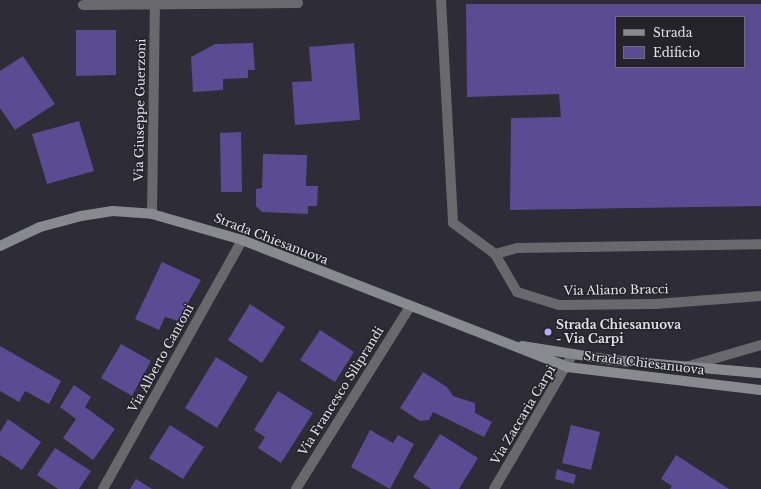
<!DOCTYPE html>
<style>
body{margin:0}
#map{position:relative;width:761px;height:489px;overflow:hidden;background:#2e2c36;font-family:"Libre Baskerville",serif}
div>[style]{position:absolute}
.building>*{inset:0;background:#5a4b93}
.street>*{height:10px;margin:-5px;padding:0 5px;transform-origin:5px;border-radius:5px;background:#69686d}
.secondary>*{height:10px;margin:-5px;padding:0 5px;transform-origin:5px;border-radius:5px;background:#898990}
.dots>*{width:11px;height:11px;translate:-50% -50%;box-sizing:border-box;border:2px solid #24232c;border-radius:50%}
span{translate:-50% -50%;white-space:nowrap;text-align:center;line-height:1.15;-webkit-text-stroke:3px #24232c;paint-order:stroke}
.street-label{font-size:12px;color:#e2e2e8}
.poi-label{font-size:12px;color:#e2e2e8;font-weight:700}
.left{translate:0 -50%;text-align:left}
.legend{position:absolute;left:615px;top:16px;width:130px;height:52px;box-sizing:border-box;background:#24232c;border:1px solid #706f77;margin:0;padding:5px 7px;list-style:none;font-size:12px;color:#e2e2e8}
.legend li{display:flex;align-items:center;gap:8px;height:20px}
.legend b{width:20px;border:1px solid #706f77}
</style>
<div id="map">
<div class="building">
<div style="clip-path:polygon(evenodd,466px 4px,761px 4px,761px 206px,510px 210px,511px 118px,561px 117px,559px 94px,467px 97px,466px 4px,616px 17px,744px 17px,744px 67px,616px 67px,616px 17px)"></div>
<div style="clip-path:polygon(76px 30px,116px 30px,116px 75px,76px 76px)"></div>
<div style="clip-path:polygon(253px 43px,255px 70px,248px 70px,248px 78px,223px 79px,223px 90px,193px 92px,191px 57px,215px 44px)"></div>
<div style="clip-path:polygon(354px 43px,360px 120px,295px 125px,292px 82px,312px 81px,309px 47px)"></div>
<div style="clip-path:polygon(23px 56px,55px 104px,15px 130px,0 108px,0 71px)"></div>
<div style="clip-path:polygon(79px 121px,94px 171px,47px 184px,32px 134px)"></div>
<div style="clip-path:polygon(241px 132px,242px 192px,221px 192px,220px 133px)"></div>
<div style="clip-path:polygon(263px 154px,307px 155px,306px 186px,318px 186px,317px 206px,308px 206px,308px 214px,262px 212px,256px 206px,256px 189px,262px 188px)"></div>
<div style="clip-path:polygon(162px 262px,201px 280px,178px 321px,165px 317px,159px 330px,135px 319px)"></div>
<div style="clip-path:polygon(250px 304px,285px 327px,262px 363px,228px 340px)"></div>
<div style="clip-path:polygon(320px 330px,354px 352px,335px 382px,300px 360px)"></div>
<div style="clip-path:polygon(121px 344px,151px 361px,132px 396px,101px 378px)"></div>
<div style="clip-path:polygon(0 346px,61px 381px,49px 404px,25px 391px,19px 402px,0 391px)"></div>
<div style="clip-path:polygon(216px 357px,248px 377px,217px 428px,185px 408px)"></div>
<div style="clip-path:polygon(423px 372px,447px 387px,453px 396px,475px 403px,475px 413px,492px 422px,484px 437px,433px 412px,429px 420px,420px 421px,400px 408px)"></div>
<div style="clip-path:polygon(74px 385px,91px 397px,85px 407px,115px 429px,93px 460px,63px 438px,76px 419px,60px 407px)"></div>
<div style="clip-path:polygon(278px 391px,313px 413px,281px 463px,258px 448px,265px 437px,254px 430px)"></div>
<div style="clip-path:polygon(8px 419px,41px 442px,22px 470px,0 455px,0 432px)"></div>
<div style="clip-path:polygon(170px 425px,204px 447px,183px 479px,149px 458px)"></div>
<div style="clip-path:polygon(571px 425px,600px 432px,591px 470px,562px 463px)"></div>
<div style="clip-path:polygon(370px 430px,393px 443px,398px 435px,414px 444px,390px 489px,351px 467px)"></div>
<div style="clip-path:polygon(440px 434px,478px 458px,459px 489px,431px 489px,413px 477px)"></div>
<div style="clip-path:polygon(55px 448px,91px 471px,79px 489px,58px 489px,37px 475px)"></div>
<div style="clip-path:polygon(676px 455px,729px 489px,670px 489px,672px 486px,661px 479px)"></div>
<div style="clip-path:polygon(557px 469px,576px 475px,574px 484px,555px 479px)"></div>
<div style="clip-path:polygon(136px 479px,152px 489px,130px 489px)"></div>
</div>
<div class="street">
<div style="left:441px;top:0;width:223px;rotate:86.9deg"></div>
<div style="left:453px;top:223px;width:52px;rotate:36.4deg"></div>
<div style="left:495px;top:254px;width:44px;rotate:59.9deg"></div>
<div style="left:517px;top:292px;width:44px;rotate:17.2deg"></div>
<div style="left:559px;top:305px;width:97px;rotate:-0.6deg"></div>
<div style="left:656px;top:304px;width:105px;rotate:-4.4deg"></div>
<div style="left:83px;top:5px;width:215px;rotate:-0.5deg"></div>
<div style="left:152px;top:214px;width:208px;rotate:-89.2deg"></div>
<div style="left:495px;top:254px;width:24px;rotate:-15deg"></div>
<div style="left:518px;top:248px;width:243px;rotate:-0.9deg"></div>
<div style="left:689px;top:366px;width:75px;rotate:-16.3deg"></div>
<div style="left:103px;top:489px;width:285px;rotate:-60.8deg"></div>
<div style="left:296px;top:489px;width:213px;rotate:-58deg"></div>
<div style="left:494px;top:489px;width:156px;rotate:-59.7deg"></div>
</div>
<div class="secondary">
<div style="left:0;top:246px;width:44px;rotate:-25.4deg"></div>
<div style="left:40px;top:227px;width:42px;rotate:-15deg"></div>
<div style="left:81px;top:216px;width:32px;rotate:-9deg"></div>
<div style="left:113px;top:211px;width:39px;rotate:4deg"></div>
<div style="left:152px;top:214px;width:94px;rotate:16.1deg"></div>
<div style="left:242px;top:240px;width:349px;rotate:21.3deg"></div>
<div style="left:567px;top:367px;width:195px;rotate:6.8deg"></div>
<div style="left:522px;top:346px;width:90px;rotate:8.9deg"></div>
<div style="left:611px;top:360px;width:151px;rotate:5deg"></div>
</div>
<div class="dots">
<div style="left:548px;top:332px;background:#b7abf8"></div>
</div>
<div class="street-label">
<span style="left:140px;top:110px;rotate:-89deg">Via Giuseppe Guerzoni</span>
<span style="left:271px;top:239px;rotate:21deg">Strada Chiesanuova</span>
<span style="left:616px;top:290px;rotate:-1deg">Via Aliano Bracci</span>
<span style="left:161px;top:358px;rotate:-61deg">Via Alberto Cantoni</span>
<span style="left:644px;top:363px;rotate:7deg">Strada Chiesanuova</span>
<span style="left:341px;top:391px;rotate:-58deg">Via Francesco Siliprandi</span>
<span style="left:523px;top:415px;rotate:-59deg">Via Zaccaria Carpi</span>
</div>
<div class="poi-label">
<span class="left" style="left:556px;top:332px">Strada Chiesanuova<br>- Via Carpi</span>
</div>
<ul class="legend">
<li><b style="height:5px;background:#898990"></b>Strada</li>
<li><b style="height:11px;background:#5a4b93"></b>Edificio</li>
</ul>
</div>
